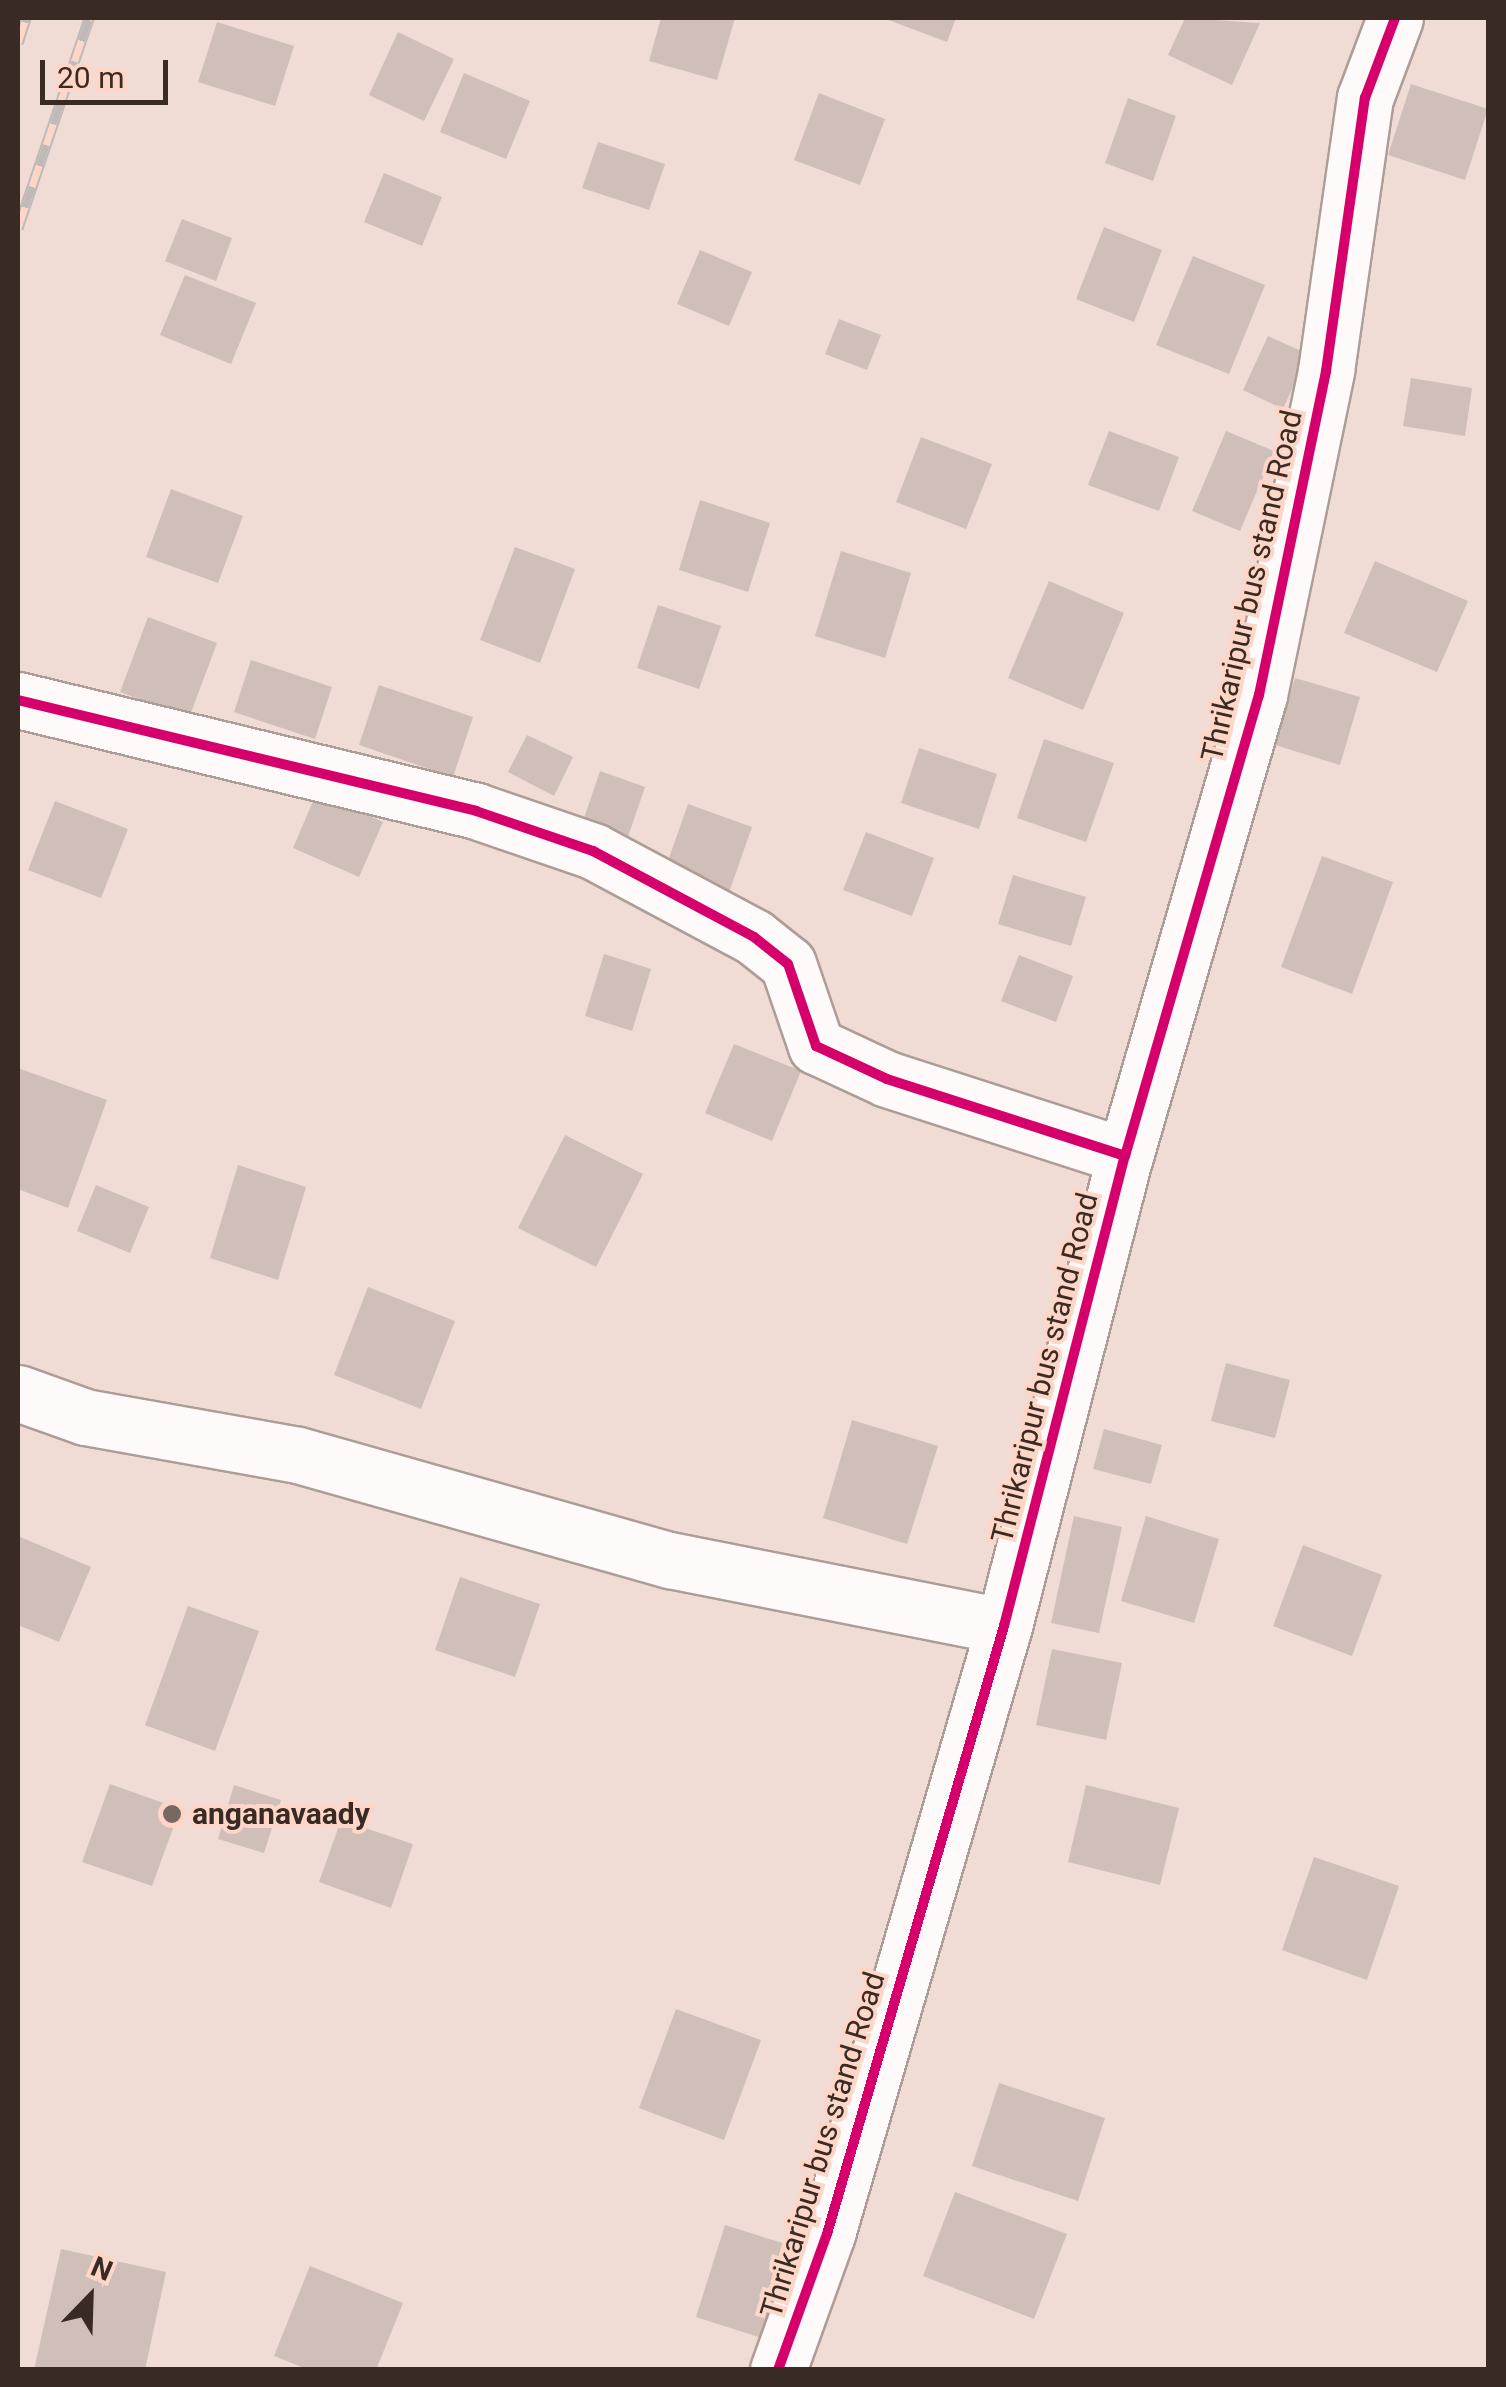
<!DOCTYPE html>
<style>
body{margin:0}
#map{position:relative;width:1506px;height:2387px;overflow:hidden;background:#f0dcd4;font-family:Roboto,sans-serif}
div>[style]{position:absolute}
.building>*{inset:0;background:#cfbfb8}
.roads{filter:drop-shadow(2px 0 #ad9d97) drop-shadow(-2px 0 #ad9d97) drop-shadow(0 2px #ad9d97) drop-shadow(0 -2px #ad9d97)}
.minor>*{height:55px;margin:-27.5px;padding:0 27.5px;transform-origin:27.5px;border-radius:27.5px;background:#fdfaf9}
.rail>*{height:11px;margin-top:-5.5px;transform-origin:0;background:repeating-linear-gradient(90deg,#fdd6c7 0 22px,#bfb9b7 0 44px);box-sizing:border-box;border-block:2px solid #bfb9b7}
.cycleway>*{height:10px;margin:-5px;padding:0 5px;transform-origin:5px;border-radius:5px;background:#d6006c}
.dots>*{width:28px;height:28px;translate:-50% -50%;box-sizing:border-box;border:5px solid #fdd6c7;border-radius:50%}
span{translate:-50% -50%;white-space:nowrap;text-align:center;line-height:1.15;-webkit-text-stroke:8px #fdd6c7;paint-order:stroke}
.street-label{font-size:30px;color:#392a24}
.poi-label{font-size:30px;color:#392a24;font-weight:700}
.left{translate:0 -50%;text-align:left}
.frame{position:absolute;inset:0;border:20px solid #392a24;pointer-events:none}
.north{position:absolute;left:40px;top:2247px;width:100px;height:100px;-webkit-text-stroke:8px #fdd6c7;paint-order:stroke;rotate:23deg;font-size:28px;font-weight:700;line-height:40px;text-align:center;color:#392a24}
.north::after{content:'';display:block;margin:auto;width:35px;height:45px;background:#392a24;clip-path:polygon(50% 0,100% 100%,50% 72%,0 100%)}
.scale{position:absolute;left:40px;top:60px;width:128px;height:45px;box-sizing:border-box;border:5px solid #392a24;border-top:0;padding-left:12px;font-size:30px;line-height:35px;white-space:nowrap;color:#392a24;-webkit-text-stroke:8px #fdd6c7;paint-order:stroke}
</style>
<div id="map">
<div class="building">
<div style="clip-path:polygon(661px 18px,735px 18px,717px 80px,649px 61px)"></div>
<div style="clip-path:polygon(883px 18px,956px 18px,947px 42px)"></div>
<div style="clip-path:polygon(1185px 18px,1260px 23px,1232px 85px,1168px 55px)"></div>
<div style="clip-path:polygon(217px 22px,294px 46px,275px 106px,198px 82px)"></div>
<div style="clip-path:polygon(398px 32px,454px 59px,424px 121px,369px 95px)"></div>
<div style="clip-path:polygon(464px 73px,530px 101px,506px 159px,440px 132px)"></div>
<div style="clip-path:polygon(1411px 84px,1488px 109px,1465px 180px,1388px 155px)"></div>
<div style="clip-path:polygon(819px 93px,885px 119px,860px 185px,794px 160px)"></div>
<div style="clip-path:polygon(1128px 98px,1176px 116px,1153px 181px,1105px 163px)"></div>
<div style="clip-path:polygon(598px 142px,665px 164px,649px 210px,582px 188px)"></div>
<div style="clip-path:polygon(384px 173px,442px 197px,422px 246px,364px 222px)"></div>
<div style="clip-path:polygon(182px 219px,232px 238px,216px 281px,165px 261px)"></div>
<div style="clip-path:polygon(1104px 227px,1162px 250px,1134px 322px,1076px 299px)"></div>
<div style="clip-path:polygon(700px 250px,752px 272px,729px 326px,677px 304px)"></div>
<div style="clip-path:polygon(1193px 256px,1265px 285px,1229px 374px,1156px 345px)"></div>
<div style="clip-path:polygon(185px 275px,256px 303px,231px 364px,160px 335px)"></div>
<div style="clip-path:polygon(839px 319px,881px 335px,867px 370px,825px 354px)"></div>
<div style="clip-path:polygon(1268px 336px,1308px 354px,1283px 409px,1243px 390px)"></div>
<div style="clip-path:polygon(1411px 378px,1472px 388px,1465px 436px,1403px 426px)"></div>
<div style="clip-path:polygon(1109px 431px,1179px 457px,1159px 511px,1088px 485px)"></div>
<div style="clip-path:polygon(1226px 431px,1274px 451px,1240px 531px,1192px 511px)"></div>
<div style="clip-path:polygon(921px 437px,992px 464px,966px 529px,896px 502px)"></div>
<div style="clip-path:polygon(171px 489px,243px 516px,218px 583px,146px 557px)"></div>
<div style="clip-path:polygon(700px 500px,770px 523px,748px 592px,679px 570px)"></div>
<div style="clip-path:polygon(515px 547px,575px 569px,540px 663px,480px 640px)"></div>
<div style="clip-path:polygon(841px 551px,911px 573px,885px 658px,815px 636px)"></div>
<div style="clip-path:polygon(1375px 561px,1468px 601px,1437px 672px,1344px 633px)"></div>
<div style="clip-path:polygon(1049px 581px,1124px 613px,1083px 710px,1008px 678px)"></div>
<div style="clip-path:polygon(658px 605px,721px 626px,699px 689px,637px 668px)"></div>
<div style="clip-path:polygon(148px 617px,217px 643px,189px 718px,120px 692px)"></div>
<div style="clip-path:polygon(251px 660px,332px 687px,315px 739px,234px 712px)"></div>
<div style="clip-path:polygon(1295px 678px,1360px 697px,1340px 765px,1275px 745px)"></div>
<div style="clip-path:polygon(379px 685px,473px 717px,453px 777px,359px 745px)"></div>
<div style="clip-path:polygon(527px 735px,573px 757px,554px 796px,508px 772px)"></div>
<div style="clip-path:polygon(1044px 739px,1114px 763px,1086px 842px,1017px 818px)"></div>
<div style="clip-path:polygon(919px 748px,997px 774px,979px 829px,901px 803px)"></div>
<div style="clip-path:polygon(600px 771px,645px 787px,627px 840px,582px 824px)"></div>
<div style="clip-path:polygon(317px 792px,383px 822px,359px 877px,293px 848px)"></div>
<div style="clip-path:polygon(55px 801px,128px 829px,101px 898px,28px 870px)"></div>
<div style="clip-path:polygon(688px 804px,752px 827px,726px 901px,662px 878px)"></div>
<div style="clip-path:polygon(866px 832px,934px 858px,912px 916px,843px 890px)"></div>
<div style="clip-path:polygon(1322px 856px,1393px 882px,1352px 994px,1281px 967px)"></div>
<div style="clip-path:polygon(1013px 875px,1086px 897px,1071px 946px,998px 924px)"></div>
<div style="clip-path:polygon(604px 954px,651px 969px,632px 1031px,585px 1016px)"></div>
<div style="clip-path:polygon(1019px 955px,1073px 976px,1056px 1022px,1001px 1001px)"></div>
<div style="clip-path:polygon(734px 1044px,801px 1071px,772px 1141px,705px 1113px)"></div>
<div style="clip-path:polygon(18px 1068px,107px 1100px,68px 1208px,18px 1189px)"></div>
<div style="clip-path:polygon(565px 1135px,643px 1174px,596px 1267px,518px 1228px)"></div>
<div style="clip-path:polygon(238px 1165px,306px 1187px,278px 1280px,210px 1258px)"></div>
<div style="clip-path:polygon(96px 1185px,149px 1207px,130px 1253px,77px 1231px)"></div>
<div style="clip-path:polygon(368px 1287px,455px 1321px,421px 1409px,334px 1375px)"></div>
<div style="clip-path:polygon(1226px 1363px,1290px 1380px,1275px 1438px,1211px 1421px)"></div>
<div style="clip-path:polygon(852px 1420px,938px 1446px,907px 1544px,823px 1518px)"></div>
<div style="clip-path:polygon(1104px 1429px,1162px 1445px,1151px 1484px,1093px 1469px)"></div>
<div style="clip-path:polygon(1074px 1516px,1122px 1527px,1099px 1633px,1051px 1623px)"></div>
<div style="clip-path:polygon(1146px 1516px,1219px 1539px,1194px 1623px,1121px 1601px)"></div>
<div style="clip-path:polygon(18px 1536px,91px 1567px,59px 1642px,18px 1625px)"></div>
<div style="clip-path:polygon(1303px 1545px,1382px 1575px,1352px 1656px,1273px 1626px)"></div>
<div style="clip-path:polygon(460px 1577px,540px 1604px,515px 1677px,435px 1650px)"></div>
<div style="clip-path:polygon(188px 1606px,259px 1631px,215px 1751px,145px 1725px)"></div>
<div style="clip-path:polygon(1052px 1649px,1122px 1663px,1106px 1740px,1036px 1725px)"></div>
<div style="clip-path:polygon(110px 1784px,180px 1809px,152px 1886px,82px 1862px)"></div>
<div style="clip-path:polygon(234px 1785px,281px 1800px,264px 1853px,218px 1839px)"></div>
<div style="clip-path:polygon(1086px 1785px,1179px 1808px,1160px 1885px,1068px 1862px)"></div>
<div style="clip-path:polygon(341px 1820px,413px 1844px,391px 1908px,319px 1882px)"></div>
<div style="clip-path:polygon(1314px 1857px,1399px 1886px,1367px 1980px,1282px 1950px)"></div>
<div style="clip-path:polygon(676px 2009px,761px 2040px,724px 2140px,639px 2108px)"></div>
<div style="clip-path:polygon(999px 2083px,1105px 2118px,1078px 2201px,972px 2166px)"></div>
<div style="clip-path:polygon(955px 2192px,1067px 2234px,1034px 2319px,923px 2276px)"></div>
<div style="clip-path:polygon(725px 2225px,795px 2247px,765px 2339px,696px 2317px)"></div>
<div style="clip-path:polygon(61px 2249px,166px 2272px,145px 2370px,34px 2370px)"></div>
<div style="clip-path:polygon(310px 2266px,403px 2303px,376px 2370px,309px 2370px,274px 2356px)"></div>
</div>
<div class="roads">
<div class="minor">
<div style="left:18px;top:700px;width:471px;rotate:13.6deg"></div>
<div style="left:476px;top:811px;width:124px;rotate:18.9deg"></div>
<div style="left:593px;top:851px;width:183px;rotate:28.1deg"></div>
<div style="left:754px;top:937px;width:43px;rotate:38.5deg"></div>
<div style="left:788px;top:964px;width:87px;rotate:71.1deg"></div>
<div style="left:816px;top:1046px;width:78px;rotate:24.9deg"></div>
<div style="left:887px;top:1079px;width:250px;rotate:17.9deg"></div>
<div style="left:18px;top:1393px;width:71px;rotate:19.7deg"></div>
<div style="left:85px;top:1417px;width:216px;rotate:10.1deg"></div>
<div style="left:298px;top:1455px;width:387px;rotate:15.8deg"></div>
<div style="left:670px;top:1560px;width:340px;rotate:11.2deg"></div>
<div style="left:778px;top:2370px;width:145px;rotate:-70.2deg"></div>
<div style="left:827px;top:2234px;width:633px;rotate:-73.77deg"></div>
<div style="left:1004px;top:1626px;width:485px;rotate:-75.6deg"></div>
<div style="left:1125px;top:1156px;width:480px;rotate:-73.8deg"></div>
<div style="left:1259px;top:695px;width:331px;rotate:-78.3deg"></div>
<div style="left:1326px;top:371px;width:276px;rotate:-81.9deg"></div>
<div style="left:1365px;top:98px;width:85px;rotate:-69.4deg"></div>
</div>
</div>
<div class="rail">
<div style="left:18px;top:43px;width:26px;rotate:-72deg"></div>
<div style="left:18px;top:228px;width:222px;rotate:-71.3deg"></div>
</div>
<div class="cycleway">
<div style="left:18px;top:700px;width:471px;rotate:13.6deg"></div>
<div style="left:476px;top:811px;width:124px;rotate:18.9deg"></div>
<div style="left:593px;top:851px;width:183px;rotate:28.1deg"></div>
<div style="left:754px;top:937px;width:43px;rotate:38.5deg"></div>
<div style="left:788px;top:964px;width:87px;rotate:71.1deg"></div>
<div style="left:816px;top:1046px;width:78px;rotate:24.9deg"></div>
<div style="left:887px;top:1079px;width:250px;rotate:17.9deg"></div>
<div style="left:778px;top:2370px;width:145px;rotate:-70.2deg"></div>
<div style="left:827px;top:2234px;width:633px;rotate:-73.77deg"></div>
<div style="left:1004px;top:1626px;width:485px;rotate:-75.6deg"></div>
<div style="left:1125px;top:1156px;width:480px;rotate:-73.8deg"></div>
<div style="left:1259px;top:695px;width:331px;rotate:-78.3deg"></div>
<div style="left:1326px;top:371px;width:276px;rotate:-81.9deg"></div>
<div style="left:1365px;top:98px;width:85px;rotate:-69.4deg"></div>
</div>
<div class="dots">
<div style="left:172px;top:1814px;background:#796862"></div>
</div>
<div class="street-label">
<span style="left:1252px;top:586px;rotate:-77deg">Thrikaripur bus stand Road</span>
<span style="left:1045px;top:1368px;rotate:-76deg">Thrikaripur bus stand Road</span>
<span style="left:823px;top:2145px;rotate:-73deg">Thrikaripur bus stand Road</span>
</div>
<div class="poi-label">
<span class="left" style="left:192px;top:1814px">anganavaady</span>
</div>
<div class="frame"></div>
<div class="north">N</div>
<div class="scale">20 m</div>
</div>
